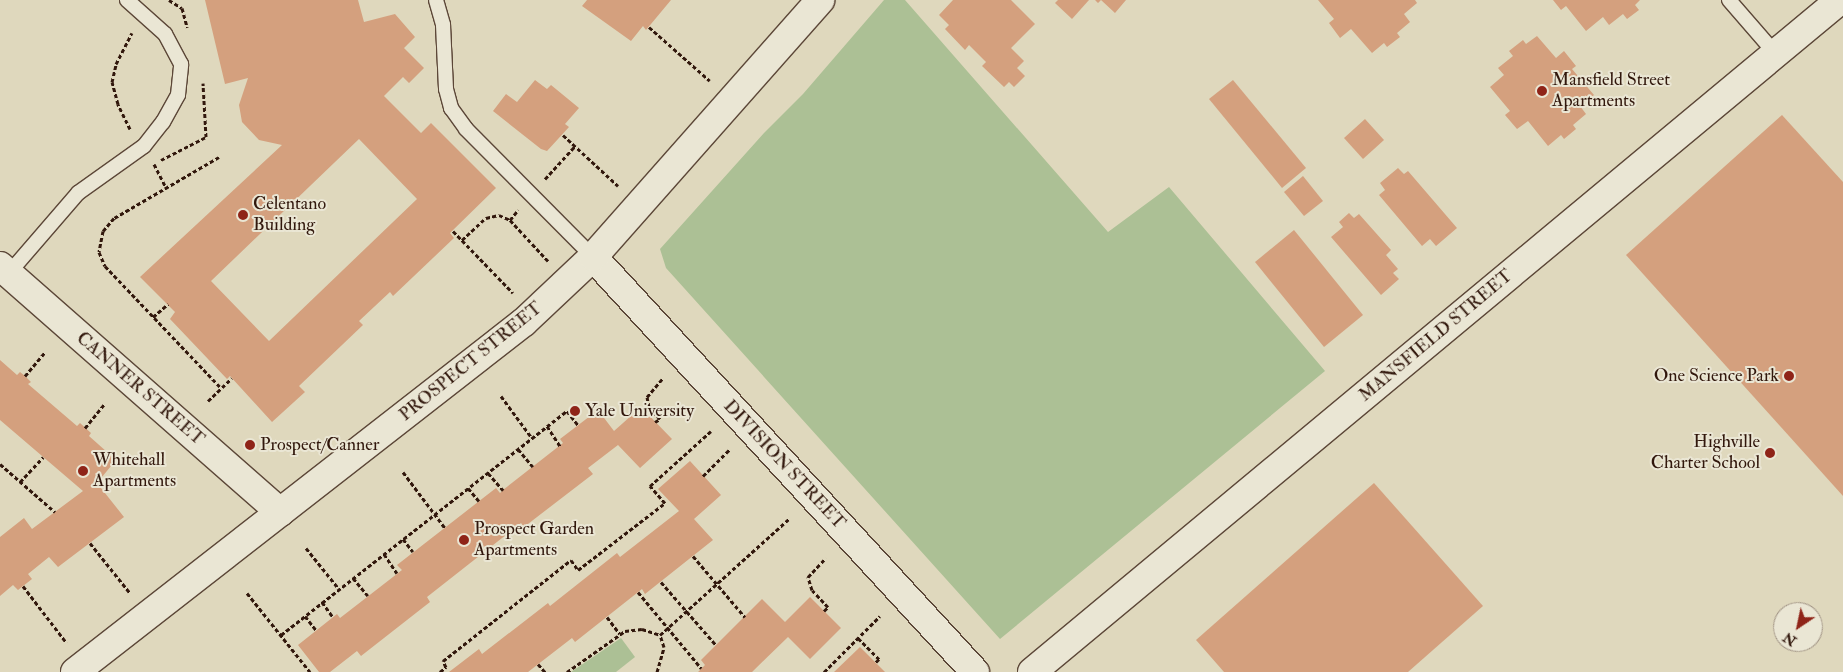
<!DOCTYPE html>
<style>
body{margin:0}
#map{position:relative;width:1843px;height:672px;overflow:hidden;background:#dfd8bd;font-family:"IM FELL Double Pica",serif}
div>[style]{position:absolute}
.green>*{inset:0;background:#acc095}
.building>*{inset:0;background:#d4a07e}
.path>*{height:3px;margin-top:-1.5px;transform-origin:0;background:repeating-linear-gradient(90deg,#31170c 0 4px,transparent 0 6.5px)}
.roads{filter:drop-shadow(1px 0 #5c4738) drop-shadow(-1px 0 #5c4738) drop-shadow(0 1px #5c4738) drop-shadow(0 -1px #5c4738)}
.service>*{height:14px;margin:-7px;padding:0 7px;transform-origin:7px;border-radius:7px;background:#eae6d4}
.minor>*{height:28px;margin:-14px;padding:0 14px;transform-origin:14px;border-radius:14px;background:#eae6d4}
.secondary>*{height:28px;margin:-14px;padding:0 14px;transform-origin:14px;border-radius:14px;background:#eae6d4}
.dots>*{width:14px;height:14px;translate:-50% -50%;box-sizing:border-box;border:2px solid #eae6d4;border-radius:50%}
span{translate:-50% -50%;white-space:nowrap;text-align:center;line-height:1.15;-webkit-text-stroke:4px #eae6d4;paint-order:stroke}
.poi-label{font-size:18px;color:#31170c}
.left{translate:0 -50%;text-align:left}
.right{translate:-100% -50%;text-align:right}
.street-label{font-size:18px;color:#31170c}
.north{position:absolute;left:1773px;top:602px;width:50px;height:50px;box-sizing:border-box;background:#eae6d4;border:1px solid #a09384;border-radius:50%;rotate:214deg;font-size:14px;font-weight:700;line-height:20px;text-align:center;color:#31170c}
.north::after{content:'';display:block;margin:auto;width:18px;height:22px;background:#8f2418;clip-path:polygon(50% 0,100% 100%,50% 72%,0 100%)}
</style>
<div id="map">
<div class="green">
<div style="clip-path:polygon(884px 0,905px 0,1108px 232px,1169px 187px,1325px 371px,1000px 639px,666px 268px,660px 249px,764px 133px,803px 94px)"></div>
<div style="clip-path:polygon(621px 638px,635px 657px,616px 672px,571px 672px)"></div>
</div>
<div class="building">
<div style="clip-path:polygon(evenodd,205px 0,358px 0,364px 22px,395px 14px,415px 37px,404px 48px,424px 68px,409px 83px,403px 77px,384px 96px,421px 133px,431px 123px,496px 188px,450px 233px,454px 238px,393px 296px,390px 292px,359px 321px,363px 325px,299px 386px,305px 392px,272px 422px,230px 376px,227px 379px,170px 319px,175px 312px,140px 277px,282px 145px,259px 140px,242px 122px,239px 105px,248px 78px,225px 84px,205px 0,359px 139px,417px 199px,269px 341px,211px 281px,359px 139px)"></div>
<div style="clip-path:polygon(587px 0,671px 0,646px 30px,643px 26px,631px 41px,582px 6px)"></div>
<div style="clip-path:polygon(953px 0,1011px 0,1035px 24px,1011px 48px,1024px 61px,1017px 68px,1025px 76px,1014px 87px,1009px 82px,1004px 87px,982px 66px,986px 62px,969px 45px,965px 50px,945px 29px,949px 25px,939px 15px)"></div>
<div style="clip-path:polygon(1058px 0,1089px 0,1072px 19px,1055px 3px)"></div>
<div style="clip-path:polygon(1095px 0,1126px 0,1115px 13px,1101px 0,1098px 3px)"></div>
<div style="clip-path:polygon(1318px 0,1415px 0,1417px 3px,1404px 14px,1410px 22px,1397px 33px,1400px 37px,1387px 47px,1384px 43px,1372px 53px,1351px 29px,1340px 38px,1329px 23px,1334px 19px)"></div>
<div style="clip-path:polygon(1553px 0,1640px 0,1635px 5px,1639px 10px,1627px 19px,1623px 14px,1609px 25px,1603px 17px,1586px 31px,1566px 6px,1561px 10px)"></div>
<div style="clip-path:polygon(1537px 36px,1556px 58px,1564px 51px,1576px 66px,1572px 69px,1594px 95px,1580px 106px,1586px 114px,1573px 125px,1576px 129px,1564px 139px,1561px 135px,1548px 146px,1528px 121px,1517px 129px,1505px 115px,1510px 111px,1490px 87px,1504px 75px,1498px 68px,1513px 56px,1509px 51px,1523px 40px,1526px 44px)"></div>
<div style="clip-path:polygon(535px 80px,547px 89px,551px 85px,579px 108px,565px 124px,569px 127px,547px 151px,541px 149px,493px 111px,506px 94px,517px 102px)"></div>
<div style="clip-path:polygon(1233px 80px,1306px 168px,1282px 188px,1209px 99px)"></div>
<div style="clip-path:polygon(1782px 115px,1843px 182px,1843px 496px,1626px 255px)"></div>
<div style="clip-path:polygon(1365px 119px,1384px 140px,1363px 159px,1344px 138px)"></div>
<div style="clip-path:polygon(1398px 168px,1404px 174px,1408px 171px,1457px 228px,1436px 246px,1430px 239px,1422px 246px,1379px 195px,1385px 190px,1380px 183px)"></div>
<div style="clip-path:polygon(1303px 176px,1323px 201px,1304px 216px,1284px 192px)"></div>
<div style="clip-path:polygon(1349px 213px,1354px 218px,1359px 214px,1391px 250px,1386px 255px,1398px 269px,1393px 273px,1399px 279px,1381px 295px,1331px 237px,1343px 227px,1339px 222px)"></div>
<div style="clip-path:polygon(1294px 230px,1363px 315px,1324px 347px,1255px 262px)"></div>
<div style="clip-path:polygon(0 360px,17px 375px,20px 372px,25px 376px,31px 382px,28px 384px,77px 426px,80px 423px,91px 433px,89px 436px,116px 460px,97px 483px,124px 517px,58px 567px,49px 557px,28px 574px,32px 579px,18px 590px,13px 585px,0 596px,0 537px,24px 518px,32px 529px,83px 491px,0 420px)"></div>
<div style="clip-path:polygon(641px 407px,672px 439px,640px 468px,618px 445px,588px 468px,593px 474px,524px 527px,521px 523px,427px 597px,430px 602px,361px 656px,357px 651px,330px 672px,319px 672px,298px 645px,337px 614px,340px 618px,402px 570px,397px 565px,496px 488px,500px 493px,503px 490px,563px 443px,560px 439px,598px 410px,614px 431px)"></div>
<div style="clip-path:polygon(690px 461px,721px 495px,694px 519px,713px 540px,645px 594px,642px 589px,575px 642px,572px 638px,528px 672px,449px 672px,479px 649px,482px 654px,548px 603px,550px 606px,617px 553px,620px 557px,679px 511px,658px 489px)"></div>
<div style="clip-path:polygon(1374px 483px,1483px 606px,1408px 672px,1224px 672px,1196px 640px)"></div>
<div style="clip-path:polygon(810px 597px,841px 628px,810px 659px,788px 637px,752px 672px,698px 672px,705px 665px,701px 660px,762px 599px,785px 622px)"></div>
<div style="clip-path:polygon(860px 647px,885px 672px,834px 672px)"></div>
</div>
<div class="path">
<div style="left:169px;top:0;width:15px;rotate:32deg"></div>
<div style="left:182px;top:8px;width:20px;rotate:75deg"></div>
<div style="left:649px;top:27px;width:81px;rotate:41.5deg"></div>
<div style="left:130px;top:129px;width:28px;rotate:-116deg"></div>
<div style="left:118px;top:104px;width:23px;rotate:-105deg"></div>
<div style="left:112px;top:82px;width:18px;rotate:-77deg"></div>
<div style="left:116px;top:64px;width:35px;rotate:-63deg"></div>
<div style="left:563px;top:135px;width:75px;rotate:42.8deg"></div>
<div style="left:219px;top:157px;width:121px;rotate:149.8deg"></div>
<div style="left:114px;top:218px;width:17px;rotate:130deg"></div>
<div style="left:103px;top:231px;width:21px;rotate:101deg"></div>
<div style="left:99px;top:252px;width:15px;rotate:67deg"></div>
<div style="left:105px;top:266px;width:168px;rotate:46.4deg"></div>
<div style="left:161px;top:160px;width:51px;rotate:-27.1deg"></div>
<div style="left:206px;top:137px;width:54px;rotate:-93.2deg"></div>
<div style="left:154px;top:164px;width:27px;rotate:63deg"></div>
<div style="left:545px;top:179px;width:45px;rotate:-47.7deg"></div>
<div style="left:510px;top:220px;width:13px;rotate:-51deg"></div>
<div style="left:453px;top:231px;width:86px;rotate:45.9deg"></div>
<div style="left:462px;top:240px;width:33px;rotate:-43deg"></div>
<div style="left:486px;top:218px;width:13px;rotate:-13deg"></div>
<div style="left:499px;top:215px;width:12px;rotate:24deg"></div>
<div style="left:510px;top:220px;width:56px;rotate:47.2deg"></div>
<div style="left:153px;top:317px;width:20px;rotate:-41deg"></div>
<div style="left:25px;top:376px;width:31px;rotate:-50deg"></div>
<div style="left:501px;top:396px;width:52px;rotate:53.6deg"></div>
<div style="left:208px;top:401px;width:33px;rotate:-44deg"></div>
<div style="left:655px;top:422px;width:6px;rotate:-31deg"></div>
<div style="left:660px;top:419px;width:16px;rotate:-133deg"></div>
<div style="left:649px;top:407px;width:10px;rotate:-101deg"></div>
<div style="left:647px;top:397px;width:25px;rotate:-50deg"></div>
<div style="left:547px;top:426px;width:24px;rotate:57deg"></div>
<div style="left:85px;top:428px;width:32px;rotate:-51deg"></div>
<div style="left:518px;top:449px;width:23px;rotate:50deg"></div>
<div style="left:0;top:464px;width:73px;rotate:41.1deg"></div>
<div style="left:403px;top:472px;width:70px;rotate:53.1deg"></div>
<div style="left:488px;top:473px;width:23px;rotate:49deg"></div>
<div style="left:703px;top:476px;width:37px;rotate:-45deg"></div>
<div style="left:20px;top:482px;width:34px;rotate:-47deg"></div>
<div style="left:468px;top:488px;width:17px;rotate:50deg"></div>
<div style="left:403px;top:539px;width:16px;rotate:52deg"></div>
<div style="left:90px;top:543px;width:64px;rotate:51.3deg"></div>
<div style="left:306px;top:548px;width:53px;rotate:51.2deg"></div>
<div style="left:384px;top:554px;width:23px;rotate:56deg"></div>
<div style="left:693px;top:556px;width:80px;rotate:49.6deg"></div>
<div style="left:353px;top:578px;width:23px;rotate:50deg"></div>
<div style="left:661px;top:582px;width:84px;rotate:48.9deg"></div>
<div style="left:23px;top:586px;width:71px;rotate:52.5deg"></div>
<div style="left:638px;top:592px;width:99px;rotate:50.3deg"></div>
<div style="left:247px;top:593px;width:101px;rotate:51.4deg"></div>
<div style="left:322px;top:602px;width:19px;rotate:54deg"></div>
<div style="left:824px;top:611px;width:6px;rotate:-45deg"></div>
<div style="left:828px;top:607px;width:23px;rotate:-133deg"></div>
<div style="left:812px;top:590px;width:14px;rotate:-107deg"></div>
<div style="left:808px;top:577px;width:26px;rotate:-47deg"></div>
<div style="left:305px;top:616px;width:18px;rotate:52deg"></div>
<div style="left:607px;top:617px;width:21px;rotate:53deg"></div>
<div style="left:281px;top:635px;width:363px;rotate:-38.1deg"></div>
<div style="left:567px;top:411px;width:18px;rotate:52deg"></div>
<div style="left:858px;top:638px;width:30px;rotate:45deg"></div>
<div style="left:879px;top:659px;width:6px;rotate:135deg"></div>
<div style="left:538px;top:664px;width:11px;rotate:49deg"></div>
<div style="left:440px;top:672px;width:8px;rotate:-40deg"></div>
<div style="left:446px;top:667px;width:7px;rotate:-117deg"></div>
<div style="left:443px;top:661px;width:163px;rotate:-38.3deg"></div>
<div style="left:571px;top:560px;width:12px;rotate:55deg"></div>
<div style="left:578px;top:570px;width:110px;rotate:-37.6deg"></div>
<div style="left:665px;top:503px;width:23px;rotate:-131deg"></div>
<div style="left:650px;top:486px;width:82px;rotate:-42deg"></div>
<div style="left:567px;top:672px;width:71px;rotate:-35.3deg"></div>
<div style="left:625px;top:631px;width:17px;rotate:-7deg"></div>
<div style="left:642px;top:629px;width:19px;rotate:18deg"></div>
<div style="left:657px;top:672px;width:26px;rotate:-74deg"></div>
<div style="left:664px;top:647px;width:13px;rotate:-108deg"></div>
<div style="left:660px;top:635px;width:175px;rotate:-42deg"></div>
<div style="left:824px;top:672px;width:79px;rotate:-45deg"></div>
</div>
<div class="roads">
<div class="service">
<div style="left:436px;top:0;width:26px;rotate:74deg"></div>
<div style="left:443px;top:25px;width:64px;rotate:87.3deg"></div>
<div style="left:446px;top:89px;width:20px;rotate:75deg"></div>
<div style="left:451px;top:108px;width:26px;rotate:54deg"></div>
<div style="left:466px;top:129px;width:180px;rotate:45.2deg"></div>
<div style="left:1729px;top:0;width:70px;rotate:49deg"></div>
<div style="left:9px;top:273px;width:106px;rotate:-49.2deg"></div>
<div style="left:78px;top:193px;width:81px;rotate:-35.5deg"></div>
<div style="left:144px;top:146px;width:31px;rotate:-52deg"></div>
<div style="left:163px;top:122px;width:31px;rotate:-61deg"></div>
<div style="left:178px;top:95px;width:31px;rotate:-84deg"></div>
<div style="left:181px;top:64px;width:34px;rotate:-118deg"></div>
<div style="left:165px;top:34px;width:51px;rotate:-138.2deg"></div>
</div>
<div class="minor">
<div style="left:0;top:266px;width:373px;rotate:41.3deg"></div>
<div style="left:1032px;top:672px;width:1051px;rotate:-39.75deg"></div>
</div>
<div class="secondary">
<div style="left:593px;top:257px;width:564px;rotate:47.37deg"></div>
<div style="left:75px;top:672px;width:569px;rotate:-37.94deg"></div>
<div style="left:524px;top:322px;width:95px;rotate:-43.3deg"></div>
<div style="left:593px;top:257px;width:343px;rotate:-48.5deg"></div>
</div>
</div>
<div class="dots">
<div style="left:1542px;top:91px;background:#8f2418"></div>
<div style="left:243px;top:215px;background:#8f2418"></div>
<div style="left:1789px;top:376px;background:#8f2418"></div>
<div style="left:575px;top:411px;background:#8f2418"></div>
<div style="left:250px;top:445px;background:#8f2418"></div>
<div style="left:1770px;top:453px;background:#8f2418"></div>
<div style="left:83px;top:471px;background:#8f2418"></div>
<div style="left:464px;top:540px;background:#8f2418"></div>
</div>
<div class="poi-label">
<span class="left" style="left:1552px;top:91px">Mansfield Street<br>Apartments</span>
<span class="left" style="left:253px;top:215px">Celentano<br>Building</span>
<span class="right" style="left:1779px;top:376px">One Science Park</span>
<span class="left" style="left:585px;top:411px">Yale University</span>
<span class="right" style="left:1760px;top:453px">Highville<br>Charter School</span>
<span class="left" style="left:260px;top:445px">Prospect/Canner</span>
<span class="left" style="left:93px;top:471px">Whitehall<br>Apartments</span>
<span class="left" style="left:474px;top:540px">Prospect Garden<br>Apartments</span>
</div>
<div class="street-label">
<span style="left:1436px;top:336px;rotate:-40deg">MANSFIELD STREET</span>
<span style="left:471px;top:362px;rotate:-39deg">PROSPECT STREET</span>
<span style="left:140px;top:389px;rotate:41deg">CANNER STREET</span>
<span style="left:784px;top:465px;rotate:47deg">DIVISION STREET</span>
</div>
<div class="north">N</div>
</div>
